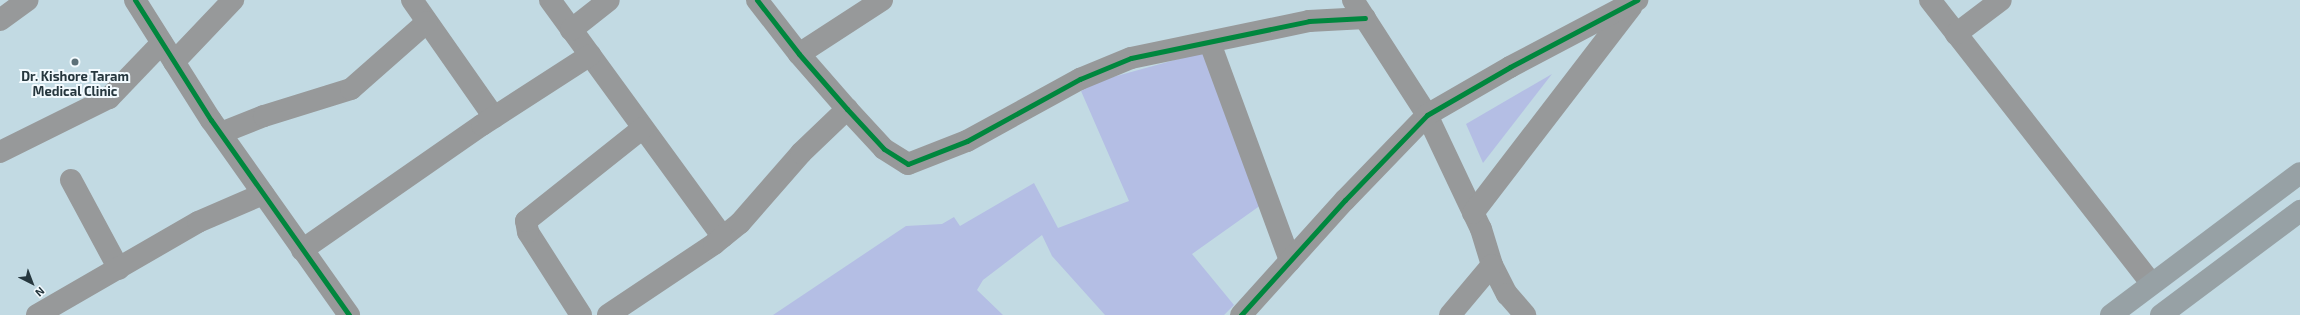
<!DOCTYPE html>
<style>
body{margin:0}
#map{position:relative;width:2300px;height:315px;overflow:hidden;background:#c2dae3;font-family:"Exo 2",sans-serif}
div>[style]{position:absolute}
.green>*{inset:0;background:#b4bee4}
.street>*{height:22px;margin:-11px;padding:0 11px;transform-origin:11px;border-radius:11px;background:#97999a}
.highway>*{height:22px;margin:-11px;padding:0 11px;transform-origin:11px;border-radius:11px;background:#97a1a5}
.cycleway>*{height:5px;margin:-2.5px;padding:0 2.5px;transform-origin:2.5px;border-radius:2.5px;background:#00873e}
.dots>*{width:11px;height:11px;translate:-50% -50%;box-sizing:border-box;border:2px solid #f2fafe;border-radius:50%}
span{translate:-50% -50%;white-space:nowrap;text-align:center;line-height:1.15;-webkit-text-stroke:4px #f2fafe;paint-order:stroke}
.poi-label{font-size:13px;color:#26373e;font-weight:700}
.north{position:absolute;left:12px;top:263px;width:40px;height:40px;-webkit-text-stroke:3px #f2fafe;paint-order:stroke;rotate:138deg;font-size:11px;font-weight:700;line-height:16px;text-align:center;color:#26373e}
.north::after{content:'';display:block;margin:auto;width:14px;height:18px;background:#26373e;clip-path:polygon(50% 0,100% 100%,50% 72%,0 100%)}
</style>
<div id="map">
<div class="green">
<div style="clip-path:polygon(1204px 52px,1261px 205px,1192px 254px,1234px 305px,1224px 315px,1105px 315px,1052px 256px,1042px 235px,983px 280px,977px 290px,1003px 315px,773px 315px,906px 226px,942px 224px,954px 217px,960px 226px,1034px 183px,1058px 228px,1129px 201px,1081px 91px,1102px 80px)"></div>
<div style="clip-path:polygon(1552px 74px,1483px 163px,1466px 124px)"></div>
</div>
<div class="street">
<div style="left:135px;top:0;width:142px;rotate:57.7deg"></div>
<div style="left:211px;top:120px;width:239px;rotate:54.7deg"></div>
<div style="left:412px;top:0;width:143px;rotate:55deg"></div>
<div style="left:550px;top:0;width:293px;rotate:53.9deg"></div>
<div style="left:757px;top:0;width:68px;rotate:52.1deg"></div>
<div style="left:799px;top:54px;width:73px;rotate:48.9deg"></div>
<div style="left:847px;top:109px;width:54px;rotate:47.2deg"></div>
<div style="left:884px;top:149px;width:28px;rotate:32deg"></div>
<div style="left:908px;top:164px;width:63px;rotate:-21.3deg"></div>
<div style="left:967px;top:141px;width:129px;rotate:-28.8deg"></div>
<div style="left:1080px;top:79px;width:55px;rotate:-22.4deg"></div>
<div style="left:1131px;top:58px;width:182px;rotate:-11.7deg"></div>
<div style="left:1309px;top:21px;width:56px;rotate:-3.1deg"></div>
<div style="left:1353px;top:0;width:137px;rotate:57.2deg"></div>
<div style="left:1427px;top:115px;width:126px;rotate:64.7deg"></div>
<div style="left:1481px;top:229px;width:38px;rotate:73deg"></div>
<div style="left:1492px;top:265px;width:33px;rotate:63deg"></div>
<div style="left:1507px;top:294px;width:28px;rotate:49deg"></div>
<div style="left:1930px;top:0;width:360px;rotate:52deg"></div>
<div style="left:0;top:20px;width:34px;rotate:-36deg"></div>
<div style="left:571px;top:30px;width:48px;rotate:-38.3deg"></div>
<div style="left:1956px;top:34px;width:56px;rotate:-37.1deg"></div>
<div style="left:1210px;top:43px;width:232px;rotate:69.8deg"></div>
<div style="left:799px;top:54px;width:99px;rotate:-33deg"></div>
<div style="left:174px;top:62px;width:86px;rotate:-46.4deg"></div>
<div style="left:221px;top:133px;width:46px;rotate:-21.6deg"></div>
<div style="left:264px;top:116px;width:91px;rotate:-17.2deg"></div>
<div style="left:351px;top:89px;width:101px;rotate:-41.4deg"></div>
<div style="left:0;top:152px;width:122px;rotate:-26.4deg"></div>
<div style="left:109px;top:98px;width:76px;rotate:-46.1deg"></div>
<div style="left:71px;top:180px;width:101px;rotate:61.7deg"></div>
<div style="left:1473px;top:213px;width:261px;rotate:-52.5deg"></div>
<div style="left:302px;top:250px;width:219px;rotate:-34.8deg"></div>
<div style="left:482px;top:125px;width:129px;rotate:-32.9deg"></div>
<div style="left:37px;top:315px;width:186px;rotate:-30deg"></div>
<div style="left:198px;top:222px;width:71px;rotate:-23.3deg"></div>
<div style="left:581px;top:315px;width:98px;rotate:-122.6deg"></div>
<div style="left:528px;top:232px;width:11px;rotate:-100deg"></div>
<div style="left:526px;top:221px;width:149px;rotate:-38.5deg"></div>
<div style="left:608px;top:315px;width:128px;rotate:-33.8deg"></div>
<div style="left:714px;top:244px;width:33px;rotate:-39deg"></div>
<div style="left:740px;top:223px;width:93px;rotate:-48.9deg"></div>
<div style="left:801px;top:153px;width:64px;rotate:-43.7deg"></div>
<div style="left:1241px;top:315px;width:155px;rotate:-47.9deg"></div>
<div style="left:1345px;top:200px;width:118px;rotate:-46deg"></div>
<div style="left:1427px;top:115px;width:96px;rotate:-30deg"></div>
<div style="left:1510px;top:67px;width:144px;rotate:-27.8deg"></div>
<div style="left:1450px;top:315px;width:65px;rotate:-50deg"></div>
</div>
<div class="highway">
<div style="left:2111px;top:315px;width:236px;rotate:-36.9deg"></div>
<div style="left:2161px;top:315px;width:174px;rotate:-36.8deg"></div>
</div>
<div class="cycleway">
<div style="left:135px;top:0;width:142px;rotate:57.7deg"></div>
<div style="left:211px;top:120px;width:239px;rotate:54.7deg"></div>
<div style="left:757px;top:0;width:68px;rotate:52.1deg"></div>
<div style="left:799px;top:54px;width:73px;rotate:48.9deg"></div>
<div style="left:847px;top:109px;width:54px;rotate:47.2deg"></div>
<div style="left:884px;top:149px;width:28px;rotate:32deg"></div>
<div style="left:908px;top:164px;width:63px;rotate:-21.3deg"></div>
<div style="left:967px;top:141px;width:129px;rotate:-28.8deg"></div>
<div style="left:1080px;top:79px;width:55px;rotate:-22.4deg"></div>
<div style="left:1131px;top:58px;width:182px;rotate:-11.7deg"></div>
<div style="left:1309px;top:21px;width:56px;rotate:-3.1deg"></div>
<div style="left:1241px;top:315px;width:155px;rotate:-47.9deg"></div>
<div style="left:1345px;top:200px;width:118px;rotate:-46deg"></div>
<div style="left:1427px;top:115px;width:96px;rotate:-30deg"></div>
<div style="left:1510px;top:67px;width:144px;rotate:-27.8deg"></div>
</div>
<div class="dots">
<div style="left:75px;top:62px;background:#5d7078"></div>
</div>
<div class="poi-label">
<span style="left:75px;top:84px">Dr. Kishore Taram<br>Medical Clinic</span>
</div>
<div class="north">N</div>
</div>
